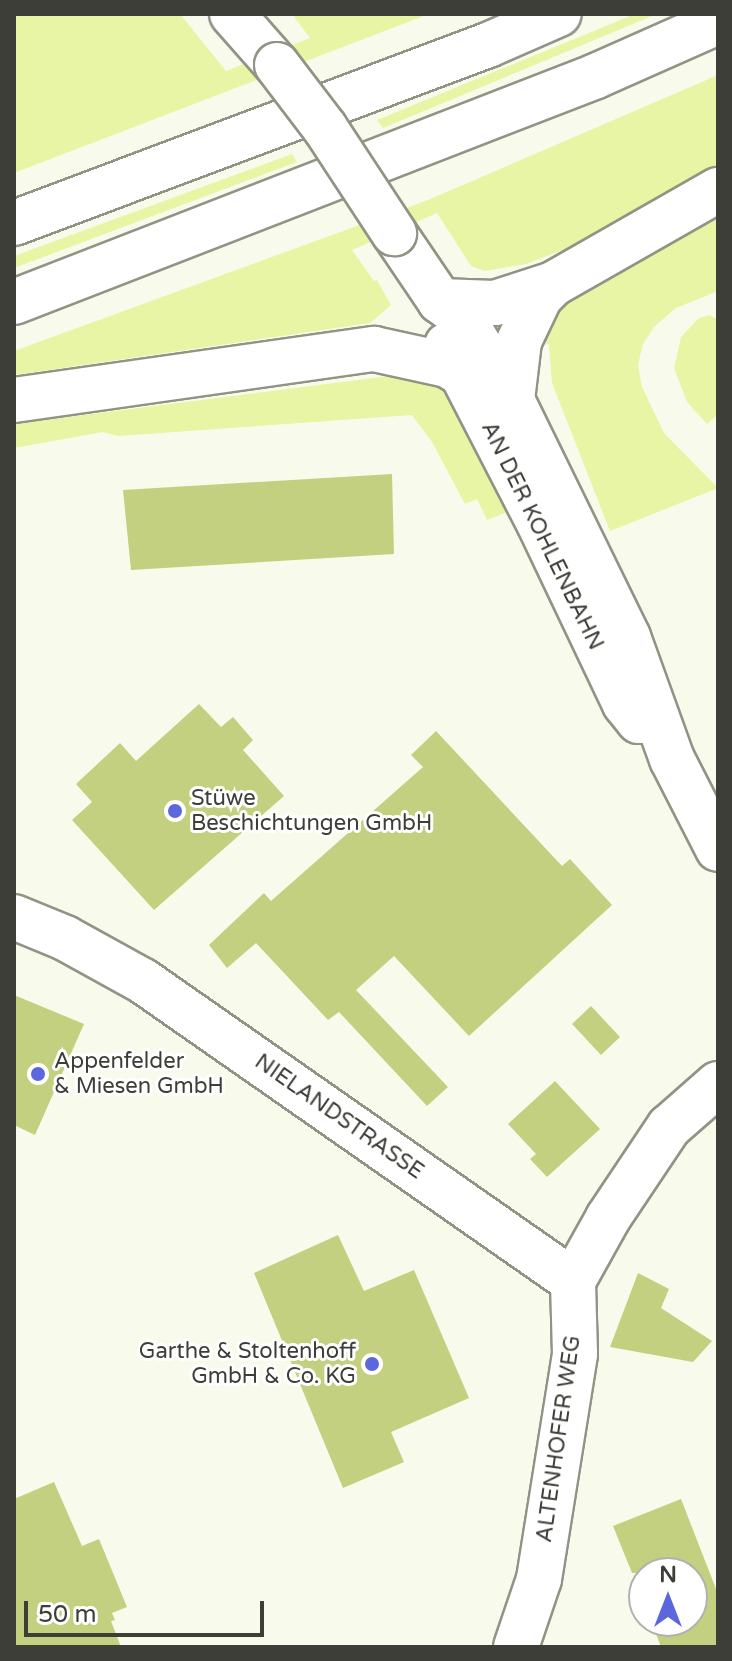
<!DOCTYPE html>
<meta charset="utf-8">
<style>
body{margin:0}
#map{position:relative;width:732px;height:1661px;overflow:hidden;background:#f8fbeb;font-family:"Varela Round",sans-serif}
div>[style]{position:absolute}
.green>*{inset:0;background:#e7f5a5}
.building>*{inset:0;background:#c3d080}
.roads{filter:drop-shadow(2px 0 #919485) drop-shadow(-2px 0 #919485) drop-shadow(0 2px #919485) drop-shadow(0 -2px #919485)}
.minor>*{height:44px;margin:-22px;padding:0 22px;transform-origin:22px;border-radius:22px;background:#fff}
.major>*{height:44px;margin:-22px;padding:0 22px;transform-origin:22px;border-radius:22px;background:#fff}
.highway>*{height:44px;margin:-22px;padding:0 22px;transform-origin:22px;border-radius:22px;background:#fff}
.bridges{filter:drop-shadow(2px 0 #919485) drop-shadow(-2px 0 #919485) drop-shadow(0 2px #919485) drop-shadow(0 -2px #919485)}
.major-bridge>*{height:44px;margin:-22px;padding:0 22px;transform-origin:22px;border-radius:22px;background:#fff}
.dots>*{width:22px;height:22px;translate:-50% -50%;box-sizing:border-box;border:4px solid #fff;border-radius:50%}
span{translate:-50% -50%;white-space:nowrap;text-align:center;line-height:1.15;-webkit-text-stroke:6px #fff;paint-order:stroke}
.street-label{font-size:22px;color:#3c3e37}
.poi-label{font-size:22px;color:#3c3e37}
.left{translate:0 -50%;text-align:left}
.right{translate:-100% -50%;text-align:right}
.frame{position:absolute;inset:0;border:16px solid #3c3e37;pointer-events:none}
.north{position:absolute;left:628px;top:1557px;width:80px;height:80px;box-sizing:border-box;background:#fff;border:2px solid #b1b2af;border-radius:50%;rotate:0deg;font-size:22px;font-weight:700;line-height:32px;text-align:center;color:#3c3e37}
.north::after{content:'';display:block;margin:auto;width:28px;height:36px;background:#5c67de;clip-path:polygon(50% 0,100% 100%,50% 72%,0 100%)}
.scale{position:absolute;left:24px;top:1601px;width:240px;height:36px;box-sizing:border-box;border:4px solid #3c3e37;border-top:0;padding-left:10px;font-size:24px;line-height:28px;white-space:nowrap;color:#3c3e37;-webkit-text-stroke:6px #fff;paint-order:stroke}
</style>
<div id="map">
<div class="green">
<div style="clip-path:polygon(14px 14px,180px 14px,226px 71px,310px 38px,292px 14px,429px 14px,14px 173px)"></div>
<div style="clip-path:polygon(635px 14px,657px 14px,383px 128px,377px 120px)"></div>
<div style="clip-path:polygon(718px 75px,718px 166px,568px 248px,526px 264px,485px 271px,471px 266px,437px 213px,352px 250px,374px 281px,377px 280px,391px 305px,370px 323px,14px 375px,14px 351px,428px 200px)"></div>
<div style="clip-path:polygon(292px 154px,297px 162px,14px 268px,14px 256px)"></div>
<div style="clip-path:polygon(718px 207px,718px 291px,676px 308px,654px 327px,643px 344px,638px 365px,642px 387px,664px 433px,718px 488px,610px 531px,552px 383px,549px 345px,537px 339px,549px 313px)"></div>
<div style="clip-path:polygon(710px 315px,718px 320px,718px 414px,707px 424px,687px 402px,674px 368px,681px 337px,699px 318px)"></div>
<div style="clip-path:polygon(381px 377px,416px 377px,437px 385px,446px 393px,472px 439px,507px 512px,487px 520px,477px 499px,465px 504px,432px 442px,412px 415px,118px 436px,103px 432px,14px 448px,14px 424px)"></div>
</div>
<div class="building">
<div style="clip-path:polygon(392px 474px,394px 554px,131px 570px,123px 490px)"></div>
<div style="clip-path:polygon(199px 704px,221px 727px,233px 717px,253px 740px,243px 750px,284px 796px,154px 910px,72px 820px,92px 802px,76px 784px,120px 743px,136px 761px)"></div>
<div style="clip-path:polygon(436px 731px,562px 866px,570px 859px,612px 905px,469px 1036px,394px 956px,356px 990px,448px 1087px,427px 1106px,339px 1012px,328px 1020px,256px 943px,227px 968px,209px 945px,264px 893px,271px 901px,423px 767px,411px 755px)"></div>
<div style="clip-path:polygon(14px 995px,84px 1024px,35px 1135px,14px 1125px)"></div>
<div style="clip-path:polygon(591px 1006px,620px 1037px,601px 1055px,572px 1024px)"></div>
<div style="clip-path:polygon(555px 1081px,600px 1129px,547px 1177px,530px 1159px,536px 1154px,508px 1124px)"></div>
<div style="clip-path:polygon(338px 1235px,364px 1291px,414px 1270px,469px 1398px,391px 1432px,404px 1462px,343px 1488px,254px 1273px)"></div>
<div style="clip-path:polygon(638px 1273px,669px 1289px,661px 1308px,712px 1341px,693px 1362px,610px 1347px)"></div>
<div style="clip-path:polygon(54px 1482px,82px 1546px,99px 1539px,127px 1607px,112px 1613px,115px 1620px,111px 1621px,121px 1647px,14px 1647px,14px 1499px)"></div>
<div style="clip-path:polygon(681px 1499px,718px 1594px,718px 1647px,661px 1647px,651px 1621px,692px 1621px,692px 1573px,632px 1573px,613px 1526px)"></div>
</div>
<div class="roads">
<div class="minor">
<div style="left:14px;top:917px;width:55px;rotate:22.4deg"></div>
<div style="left:65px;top:938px;width:89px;rotate:28.9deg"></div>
<div style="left:143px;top:981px;width:524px;rotate:34.9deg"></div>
<div style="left:516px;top:1647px;width:72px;rotate:-71.3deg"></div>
<div style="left:539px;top:1579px;width:228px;rotate:-80.9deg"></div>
<div style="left:575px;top:1354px;width:73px;rotate:-91.6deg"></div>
<div style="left:573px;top:1281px;width:72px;rotate:-60.9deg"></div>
<div style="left:608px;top:1218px;width:110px;rotate:-56.2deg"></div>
<div style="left:669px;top:1127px;width:65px;rotate:-41.3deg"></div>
</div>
<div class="major">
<div style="left:232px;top:14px;width:68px;rotate:48.6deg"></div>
<div style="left:394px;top:233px;width:82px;rotate:55.9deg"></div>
<div style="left:440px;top:301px;width:29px;rotate:36deg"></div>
<div style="left:463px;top:318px;width:96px;rotate:59.1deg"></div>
<div style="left:512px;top:400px;width:264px;rotate:63.9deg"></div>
<div style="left:628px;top:637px;width:130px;rotate:70.2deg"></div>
<div style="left:672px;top:759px;width:101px;rotate:62.9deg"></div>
<div style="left:447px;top:345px;width:200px;rotate:62.7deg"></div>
<div style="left:539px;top:523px;width:200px;rotate:64.6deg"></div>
<div style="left:625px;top:704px;width:22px;rotate:51deg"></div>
</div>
<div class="highway">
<div style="left:14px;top:223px;width:506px;rotate:-20.58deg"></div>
<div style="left:488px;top:45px;width:77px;rotate:-23.6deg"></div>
<div style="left:440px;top:301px;width:55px;rotate:2.1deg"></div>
<div style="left:495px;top:303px;width:61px;rotate:-18.1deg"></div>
<div style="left:553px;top:284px;width:190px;rotate:-29.7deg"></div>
<div style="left:14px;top:302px;width:624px;rotate:-21.22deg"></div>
<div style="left:596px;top:76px;width:133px;rotate:-23.9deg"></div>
<div style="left:14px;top:400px;width:364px;rotate:-8.1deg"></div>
<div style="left:374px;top:349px;width:75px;rotate:12.4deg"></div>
<div style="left:447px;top:365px;width:17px;rotate:31deg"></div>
<div style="left:512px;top:400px;width:59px;rotate:-83.2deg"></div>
<div style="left:519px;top:341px;width:49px;rotate:-64.5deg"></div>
<div style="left:540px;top:297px;width:18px;rotate:-45deg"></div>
</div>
</div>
<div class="bridges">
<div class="major-bridge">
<div style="left:277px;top:65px;width:79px;rotate:52.7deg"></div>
<div style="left:325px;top:128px;width:126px;rotate:56.7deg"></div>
</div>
</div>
<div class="dots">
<div style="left:175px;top:811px;background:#5c67de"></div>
<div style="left:38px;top:1074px;background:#5c67de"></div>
<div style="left:372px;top:1364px;background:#5c67de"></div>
</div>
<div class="street-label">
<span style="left:542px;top:536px;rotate:64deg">AN DER KOHLENBAHN</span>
<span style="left:339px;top:1117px;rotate:35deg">NIELANDSTRASSE</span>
<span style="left:559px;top:1439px;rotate:-82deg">ALTENHOFER WEG</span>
</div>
<div class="poi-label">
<span class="left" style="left:191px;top:811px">Stüwe<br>Beschichtungen GmbH</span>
<span class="left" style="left:54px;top:1074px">Appenfelder<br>&amp; Miesen GmbH</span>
<span class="right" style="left:356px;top:1364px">Garthe &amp; Stoltenhoff<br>GmbH &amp; Co. KG</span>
</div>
<div class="frame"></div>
<div class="north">N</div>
<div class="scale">50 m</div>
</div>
